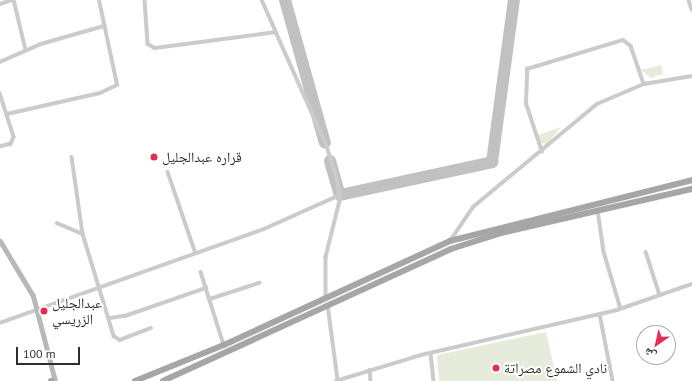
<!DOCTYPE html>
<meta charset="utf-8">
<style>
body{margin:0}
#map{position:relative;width:692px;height:381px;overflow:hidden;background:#fff;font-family:"PT Sans","Noto Naskh Arabic",sans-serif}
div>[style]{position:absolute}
.green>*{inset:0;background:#e6ecdb}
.taxiway>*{height:12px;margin:-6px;padding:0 6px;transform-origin:6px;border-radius:6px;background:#c1c1c1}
.street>*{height:3.5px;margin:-1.75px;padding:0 1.75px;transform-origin:1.75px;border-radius:1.75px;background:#cbcbcb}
.secondary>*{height:5px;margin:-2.5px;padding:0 2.5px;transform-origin:2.5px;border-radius:2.5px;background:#b8b8b8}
.primary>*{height:5.5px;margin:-2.75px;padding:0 2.75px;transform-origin:2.75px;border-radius:2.75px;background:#a6a6a6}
.dots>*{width:11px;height:11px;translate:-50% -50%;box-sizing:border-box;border:2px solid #fff;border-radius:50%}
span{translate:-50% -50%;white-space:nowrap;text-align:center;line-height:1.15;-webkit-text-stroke:4px #fff;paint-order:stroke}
.poi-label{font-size:14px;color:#2e2e2e}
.left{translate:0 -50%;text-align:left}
.north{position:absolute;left:636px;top:325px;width:40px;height:40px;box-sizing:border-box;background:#fff;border:1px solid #ababab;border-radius:50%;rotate:214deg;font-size:11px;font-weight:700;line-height:16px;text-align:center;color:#2e2e2e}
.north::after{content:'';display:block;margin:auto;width:14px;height:18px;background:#e82c58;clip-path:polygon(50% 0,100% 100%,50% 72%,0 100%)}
.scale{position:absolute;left:16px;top:347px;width:64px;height:18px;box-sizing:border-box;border:2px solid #2e2e2e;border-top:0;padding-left:5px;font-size:12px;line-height:14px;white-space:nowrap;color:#2e2e2e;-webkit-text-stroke:3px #fff;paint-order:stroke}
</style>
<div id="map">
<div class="green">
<div style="clip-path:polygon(661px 65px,663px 74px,651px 78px,641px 70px)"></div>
<div style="clip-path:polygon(561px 127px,547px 144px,541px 143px,538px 135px)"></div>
<div style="clip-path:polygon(546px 332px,557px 381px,439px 381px,437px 355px)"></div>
</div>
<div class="taxiway">
<div style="left:285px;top:0;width:148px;rotate:74.4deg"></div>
<div style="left:330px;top:161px;width:35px;rotate:74deg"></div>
<div style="left:340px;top:195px;width:156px;rotate:-12.2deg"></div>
<div style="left:492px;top:162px;width:163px;rotate:-82.3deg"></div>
</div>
<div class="street">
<div style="left:14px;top:0;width:51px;rotate:76.5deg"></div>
<div style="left:145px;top:0;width:44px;rotate:86.1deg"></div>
<div style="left:148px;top:44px;width:8px;rotate:30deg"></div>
<div style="left:155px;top:48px;width:122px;rotate:-7.5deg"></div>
<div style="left:276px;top:32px;width:125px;rotate:65.9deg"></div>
<div style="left:327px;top:146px;width:37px;rotate:73deg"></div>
<div style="left:338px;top:181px;width:20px;rotate:84deg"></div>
<div style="left:340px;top:201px;width:58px;rotate:104deg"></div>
<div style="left:326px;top:257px;width:39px;rotate:90deg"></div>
<div style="left:262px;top:0;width:35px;rotate:66deg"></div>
<div style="left:689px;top:0;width:10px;rotate:73deg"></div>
<div style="left:0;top:4px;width:13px;rotate:-18deg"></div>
<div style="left:0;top:62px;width:45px;rotate:-23.7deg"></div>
<div style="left:41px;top:44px;width:66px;rotate:-15.9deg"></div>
<div style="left:0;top:93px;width:46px;rotate:72.3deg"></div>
<div style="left:14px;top:137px;width:8px;rotate:113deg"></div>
<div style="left:11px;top:144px;width:11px;rotate:165deg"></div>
<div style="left:7px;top:114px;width:95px;rotate:-12.7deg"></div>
<div style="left:100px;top:93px;width:19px;rotate:-25deg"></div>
<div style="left:117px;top:85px;width:87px;rotate:-102deg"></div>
<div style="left:542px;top:152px;width:51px;rotate:-108.4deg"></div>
<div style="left:526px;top:104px;width:35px;rotate:-88deg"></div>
<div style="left:527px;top:69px;width:100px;rotate:-16.8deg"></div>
<div style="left:623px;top:40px;width:10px;rotate:37deg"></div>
<div style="left:631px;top:46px;width:40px;rotate:71.1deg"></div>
<div style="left:72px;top:157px;width:78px;rotate:81.9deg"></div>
<div style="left:83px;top:234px;width:107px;rotate:73.1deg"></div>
<div style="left:114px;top:336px;width:7px;rotate:34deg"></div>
<div style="left:120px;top:340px;width:33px;rotate:-21deg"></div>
<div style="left:168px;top:172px;width:83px;rotate:71.1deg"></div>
<div style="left:598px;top:210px;width:42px;rotate:81.9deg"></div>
<div style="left:604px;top:252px;width:59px;rotate:73.4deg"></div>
<div style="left:57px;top:223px;width:28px;rotate:23deg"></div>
<div style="left:450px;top:241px;width:41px;rotate:-55.9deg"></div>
<div style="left:473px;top:207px;width:161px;rotate:-39.7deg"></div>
<div style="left:597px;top:104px;width:51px;rotate:-23.1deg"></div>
<div style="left:644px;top:84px;width:49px;rotate:-9.5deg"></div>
<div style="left:646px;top:252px;width:45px;rotate:72deg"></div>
<div style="left:201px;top:272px;width:77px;rotate:72.5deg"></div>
<div style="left:210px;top:299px;width:52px;rotate:-18.1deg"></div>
<div style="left:328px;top:305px;width:76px;rotate:82.4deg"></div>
<div style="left:600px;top:314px;width:68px;rotate:79deg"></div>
<div style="left:110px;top:318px;width:15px;rotate:-8deg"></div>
<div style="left:125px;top:316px;width:86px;rotate:-19.1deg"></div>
<div style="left:0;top:323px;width:280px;rotate:-19.6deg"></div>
<div style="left:264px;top:229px;width:83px;rotate:-24.1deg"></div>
<div style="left:431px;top:353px;width:28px;rotate:84deg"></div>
<div style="left:370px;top:370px;width:11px;rotate:85deg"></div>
<div style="left:336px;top:381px;width:89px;rotate:-17deg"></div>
<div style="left:421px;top:355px;width:201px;rotate:-12.9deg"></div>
<div style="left:617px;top:310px;width:79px;rotate:-19.1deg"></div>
</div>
<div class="secondary">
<div style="left:0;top:241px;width:64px;rotate:59deg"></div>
<div style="left:33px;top:296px;width:88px;rotate:75.5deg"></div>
</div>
<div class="primary">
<div style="left:51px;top:381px;width:1px"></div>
<div style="left:135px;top:381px;width:96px;rotate:-22deg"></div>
<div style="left:224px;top:345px;width:249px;rotate:-24.7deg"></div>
<div style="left:450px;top:241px;width:250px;rotate:-14.1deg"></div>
<div style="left:163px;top:381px;width:317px;rotate:-24.6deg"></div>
<div style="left:451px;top:249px;width:52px;rotate:-17.7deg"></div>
<div style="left:501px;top:233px;width:196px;rotate:-13deg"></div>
</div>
<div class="dots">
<div style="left:154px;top:157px;background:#e82c58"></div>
<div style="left:44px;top:311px;background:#e82c58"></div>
<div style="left:496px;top:368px;background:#e82c58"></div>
</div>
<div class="poi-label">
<span class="left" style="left:162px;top:157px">قراره عبدالجليل</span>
<span class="left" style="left:52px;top:311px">عبدالجليل<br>الزريسي</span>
<span class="left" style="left:504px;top:368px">نادي الشموع مصراتة</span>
</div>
<div class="north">ش</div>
<div class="scale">100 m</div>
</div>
